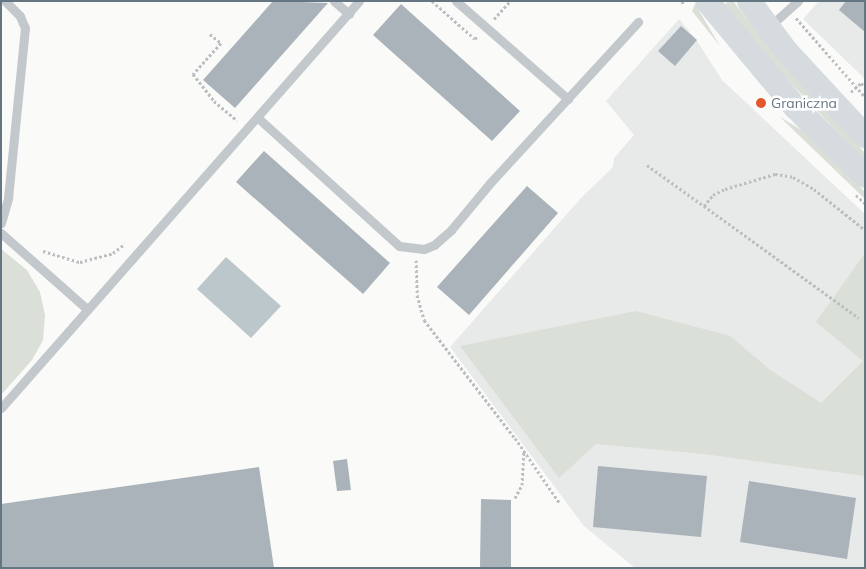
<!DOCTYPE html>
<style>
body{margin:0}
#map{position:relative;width:866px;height:569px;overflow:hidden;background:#fafaf8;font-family:Mulish,sans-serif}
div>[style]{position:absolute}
.built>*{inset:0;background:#e8e9e9}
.green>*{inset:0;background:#dadfd7}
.water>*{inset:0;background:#bbc7cb}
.building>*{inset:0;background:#aab3b9}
.path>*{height:3px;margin-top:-1.5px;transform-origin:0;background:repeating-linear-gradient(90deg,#bbbfc2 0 2.5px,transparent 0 5px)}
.lane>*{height:9px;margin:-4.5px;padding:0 4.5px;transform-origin:4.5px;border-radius:4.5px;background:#c3c8cc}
.secondary>*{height:24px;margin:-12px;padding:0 12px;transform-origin:12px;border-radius:12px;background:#d6dbdf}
.dots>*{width:14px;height:14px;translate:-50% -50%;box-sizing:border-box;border:2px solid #fff;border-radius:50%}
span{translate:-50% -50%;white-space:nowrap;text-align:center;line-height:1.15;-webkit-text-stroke:5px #fff;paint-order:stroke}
.poi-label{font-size:14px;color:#657683}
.left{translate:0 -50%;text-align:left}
.frame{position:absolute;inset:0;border:2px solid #657683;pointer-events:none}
</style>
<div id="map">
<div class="built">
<div style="clip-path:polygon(819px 1px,865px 1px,865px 79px,803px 19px)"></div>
<div style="clip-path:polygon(679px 19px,697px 41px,722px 80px,865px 214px,865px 568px,635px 568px,584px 526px,450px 347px,581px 198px,613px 167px,614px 158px,634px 135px,606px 101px)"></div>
</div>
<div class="green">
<div style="clip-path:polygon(729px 1px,733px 1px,789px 71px,865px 153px,865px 161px,779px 71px,724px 5px)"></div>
<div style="clip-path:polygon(695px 4px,720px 46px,692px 11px)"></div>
<div style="clip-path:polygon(780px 117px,803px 131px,865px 192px,865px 199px)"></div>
<div style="clip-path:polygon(1px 249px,27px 270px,40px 292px,45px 315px,43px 340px,32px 360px,1px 395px)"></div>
<div style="clip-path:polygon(865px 253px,865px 476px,704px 454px,596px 444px,559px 478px,460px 346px,636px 311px,730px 336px,769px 369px,821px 403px,863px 361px,816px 322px)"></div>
</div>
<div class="water">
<div style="clip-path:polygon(226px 257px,281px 306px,251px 338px,197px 289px)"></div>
</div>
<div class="building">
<div style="clip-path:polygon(273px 1px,328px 3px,235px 108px,203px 80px)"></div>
<div style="clip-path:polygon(846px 1px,865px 1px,865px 32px,839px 10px)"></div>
<div style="clip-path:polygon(401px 4px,520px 111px,492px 141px,373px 35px)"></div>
<div style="clip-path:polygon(681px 26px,697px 40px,675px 66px,658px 51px)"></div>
<div style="clip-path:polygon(264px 151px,390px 263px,363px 294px,236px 182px)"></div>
<div style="clip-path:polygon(527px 186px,558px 213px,469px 315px,437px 287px)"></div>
<div style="clip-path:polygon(347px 459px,351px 490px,337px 491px,333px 461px)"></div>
<div style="clip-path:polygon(598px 466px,707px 476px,701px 537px,593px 527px)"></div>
<div style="clip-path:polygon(259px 467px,274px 568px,1px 568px,1px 504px)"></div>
<div style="clip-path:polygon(749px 481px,856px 498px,847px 559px,740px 542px)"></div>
<div style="clip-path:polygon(481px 499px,511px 500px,511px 567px,480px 567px)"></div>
</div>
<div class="path">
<div style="left:432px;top:1px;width:57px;rotate:41.5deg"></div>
<div style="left:475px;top:39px;width:4px;rotate:-56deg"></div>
<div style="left:682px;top:1px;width:4px;rotate:63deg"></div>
<div style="left:796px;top:18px;width:105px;rotate:48.9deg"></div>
<div style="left:494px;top:19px;width:24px;rotate:-48deg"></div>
<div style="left:210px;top:34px;width:14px;rotate:39deg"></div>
<div style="left:221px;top:43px;width:42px;rotate:132.1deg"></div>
<div style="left:193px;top:74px;width:34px;rotate:52deg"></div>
<div style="left:214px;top:101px;width:30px;rotate:40deg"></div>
<div style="left:851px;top:92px;width:13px;rotate:-42deg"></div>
<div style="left:861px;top:83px;width:6px;rotate:45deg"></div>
<div style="left:647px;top:165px;width:261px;rotate:35.8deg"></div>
<div style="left:856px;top:195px;width:12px;rotate:42deg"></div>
<div style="left:704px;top:206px;width:14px;rotate:-51deg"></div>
<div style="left:713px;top:195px;width:13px;rotate:-27deg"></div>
<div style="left:725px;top:189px;width:52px;rotate:-16.7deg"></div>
<div style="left:775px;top:174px;width:18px;rotate:9deg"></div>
<div style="left:793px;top:177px;width:24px;rotate:30deg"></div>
<div style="left:814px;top:189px;width:65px;rotate:38.8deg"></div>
<div style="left:43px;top:251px;width:39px;rotate:17deg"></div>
<div style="left:80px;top:262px;width:34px;rotate:-15deg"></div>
<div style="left:113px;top:253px;width:15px;rotate:-37deg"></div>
<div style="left:416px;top:260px;width:35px;rotate:88deg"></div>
<div style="left:417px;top:295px;width:26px;rotate:74deg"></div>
<div style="left:424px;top:320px;width:149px;rotate:52.4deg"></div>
<div style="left:515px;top:438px;width:78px;rotate:55.5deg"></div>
<div style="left:515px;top:498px;width:15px;rotate:-62deg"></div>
<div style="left:522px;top:485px;width:33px;rotate:-87deg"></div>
</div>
<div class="lane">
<div style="left:334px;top:1px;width:20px;rotate:41deg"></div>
<div style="left:456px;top:1px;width:149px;rotate:41.2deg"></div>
<div style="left:770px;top:26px;width:38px;rotate:-42deg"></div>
<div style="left:258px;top:118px;width:190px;rotate:42.2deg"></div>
<div style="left:399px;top:246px;width:25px;rotate:7deg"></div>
<div style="left:424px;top:249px;width:11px;rotate:-22deg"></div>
<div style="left:434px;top:245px;width:23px;rotate:-41deg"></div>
<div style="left:451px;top:230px;width:61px;rotate:-50.3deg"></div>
<div style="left:490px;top:183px;width:219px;rotate:-47.4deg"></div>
<div style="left:1px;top:223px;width:26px;rotate:-74deg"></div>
<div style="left:8px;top:198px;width:171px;rotate:-84.3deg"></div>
<div style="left:25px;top:28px;width:13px;rotate:-113deg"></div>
<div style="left:20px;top:16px;width:21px;rotate:-135deg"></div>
<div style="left:1px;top:233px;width:115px;rotate:41.5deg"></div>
<div style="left:1px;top:408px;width:542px;rotate:-48.66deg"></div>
</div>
<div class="secondary">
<div style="left:707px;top:1px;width:138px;rotate:50.3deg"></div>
<div style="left:795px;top:107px;width:98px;rotate:44.6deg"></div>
<div style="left:749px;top:1px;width:64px;rotate:53.3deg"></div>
<div style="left:787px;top:52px;width:115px;rotate:47.1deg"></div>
</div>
<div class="dots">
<div style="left:761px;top:103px;background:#e4572e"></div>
</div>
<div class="poi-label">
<span class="left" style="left:771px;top:103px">Graniczna</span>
</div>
<div class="frame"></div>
</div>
